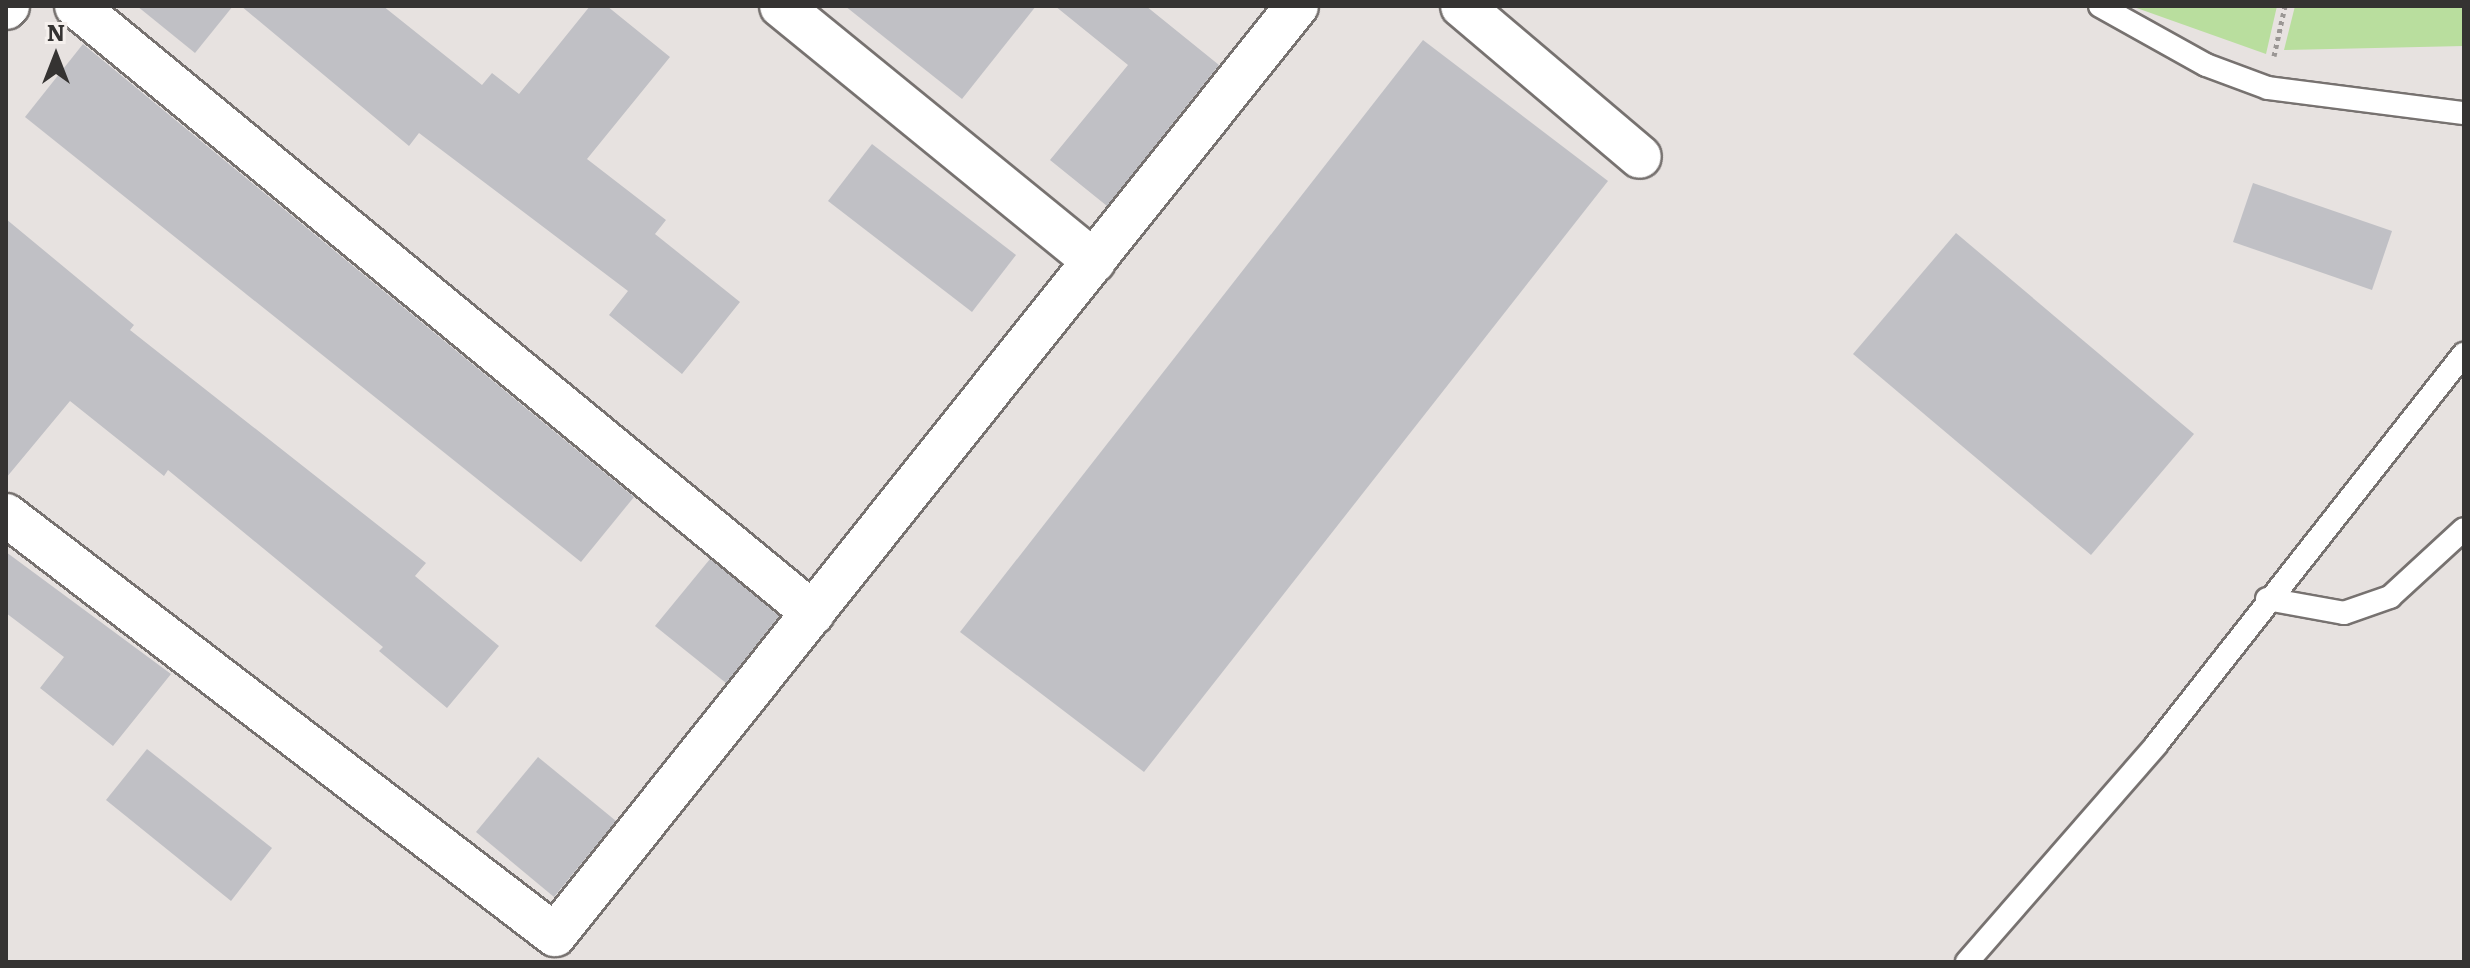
<!DOCTYPE html>
<style>
body{margin:0}
#map{position:relative;width:2470px;height:968px;overflow:hidden;background:#e7e2e0;font-family:Literata,serif}
div>[style]{position:absolute}
.green>*{inset:0;background:#b9de9e}
.building>*{inset:0;background:#c0c0c5}
.path>*{height:5px;margin-top:-2.5px;transform-origin:0;background:repeating-linear-gradient(90deg,#9b9795 0 4px,transparent 0 8px)}
.roads{filter:drop-shadow(2px 0 #777270) drop-shadow(-2px 0 #777270) drop-shadow(0 2px #777270) drop-shadow(0 -2px #777270)}
.service>*{height:22px;margin:-11px;padding:0 11px;transform-origin:11px;border-radius:11px;background:#fff}
.minor>*{height:42px;margin:-21px;padding:0 21px;transform-origin:21px;border-radius:21px;background:#fff}
span{translate:-50% -50%;white-space:nowrap;text-align:center;line-height:1.15;-webkit-text-stroke:7px #f5f0ed;paint-order:stroke}
.frame{position:absolute;inset:0;border:8px solid #353332;pointer-events:none}
.north{position:absolute;left:16px;top:16px;width:80px;height:80px;-webkit-text-stroke:6px #f5f0ed;paint-order:stroke;rotate:0deg;font-size:22px;font-weight:700;line-height:32px;text-align:center;color:#353332}
.north::after{content:'';display:block;margin:auto;width:28px;height:36px;background:#353332;clip-path:polygon(50% 0,100% 100%,50% 72%,0 100%)}
</style>
<div id="map">
<div class="green">
<div style="clip-path:polygon(2131px 6px,2277px 6px,2266px 54px)"></div>
<div style="clip-path:polygon(2295px 6px,2464px 6px,2464px 46px,2284px 50px)"></div>
</div>
<div class="building">
<div style="clip-path:polygon(137px 6px,233px 6px,195px 53px)"></div>
<div style="clip-path:polygon(241px 6px,383px 6px,482px 85px,492px 73px,519px 94px,590px 6px,607px 6px,670px 57px,587px 159px,666px 220px,655px 234px,740px 302px,682px 374px,609px 315px,628px 291px,419px 133px,409px 146px)"></div>
<div style="clip-path:polygon(845px 6px,1036px 6px,962px 99px)"></div>
<div style="clip-path:polygon(1055px 6px,1146px 6px,1219px 65px,1107px 206px,1050px 160px,1128px 65px)"></div>
<div style="clip-path:polygon(1423px 40px,1608px 181px,1144px 772px,960px 632px)"></div>
<div style="clip-path:polygon(83px 44px,634px 497px,581px 562px,25px 117px)"></div>
<div style="clip-path:polygon(872px 144px,1016px 255px,972px 312px,828px 201px)"></div>
<div style="clip-path:polygon(2253px 183px,2392px 231px,2372px 290px,2233px 242px)"></div>
<div style="clip-path:polygon(6px 219px,134px 325px,130px 330px,426px 563px,415px 576px,499px 646px,447px 708px,379px 651px,383px 647px,168px 470px,164px 476px,70px 401px,6px 478px)"></div>
<div style="clip-path:polygon(1956px 233px,2194px 434px,2091px 555px,1853px 354px)"></div>
<div style="clip-path:polygon(6px 552px,171px 674px,113px 746px,40px 688px,64px 657px,6px 613px)"></div>
<div style="clip-path:polygon(710px 559px,779px 616px,726px 683px,655px 626px)"></div>
<div style="clip-path:polygon(147px 749px,272px 848px,231px 901px,106px 800px)"></div>
<div style="clip-path:polygon(538px 757px,616px 821px,554px 897px,476px 832px)"></div>
</div>
<div class="path">
<div style="left:2274px;top:56px;width:51px;rotate:-77.6deg"></div>
</div>
<div class="roads">
<div class="service">
<div style="left:2100px;top:6px;width:121px;rotate:29.1deg"></div>
<div style="left:2206px;top:65px;width:66px;rotate:20.4deg"></div>
<div style="left:2268px;top:88px;width:198px;rotate:7.3deg"></div>
<div style="left:2267px;top:599px;width:78px;rotate:10.3deg"></div>
<div style="left:2344px;top:613px;width:49px;rotate:-19.2deg"></div>
<div style="left:2390px;top:597px;width:100px;rotate:-42.6deg"></div>
<div style="left:1967px;top:962px;width:288px;rotate:-48.9deg"></div>
<div style="left:2156px;top:745px;width:498px;rotate:-51.8deg"></div>
</div>
<div class="minor">
<div style="left:76px;top:6px;width:955px;rotate:39.48deg"></div>
<div style="left:781px;top:6px;width:404px;rotate:39.2deg"></div>
<div style="left:1462px;top:6px;width:233px;rotate:40.3deg"></div>
<div style="left:6px;top:8px;width:3px;rotate:-45deg"></div>
<div style="left:6px;top:515px;width:691px;rotate:37.42deg"></div>
<div style="left:555px;top:935px;width:1189px;rotate:-51.39deg"></div>
</div>
</div>
<div class="frame"></div>
<div class="north">N</div>
</div>
